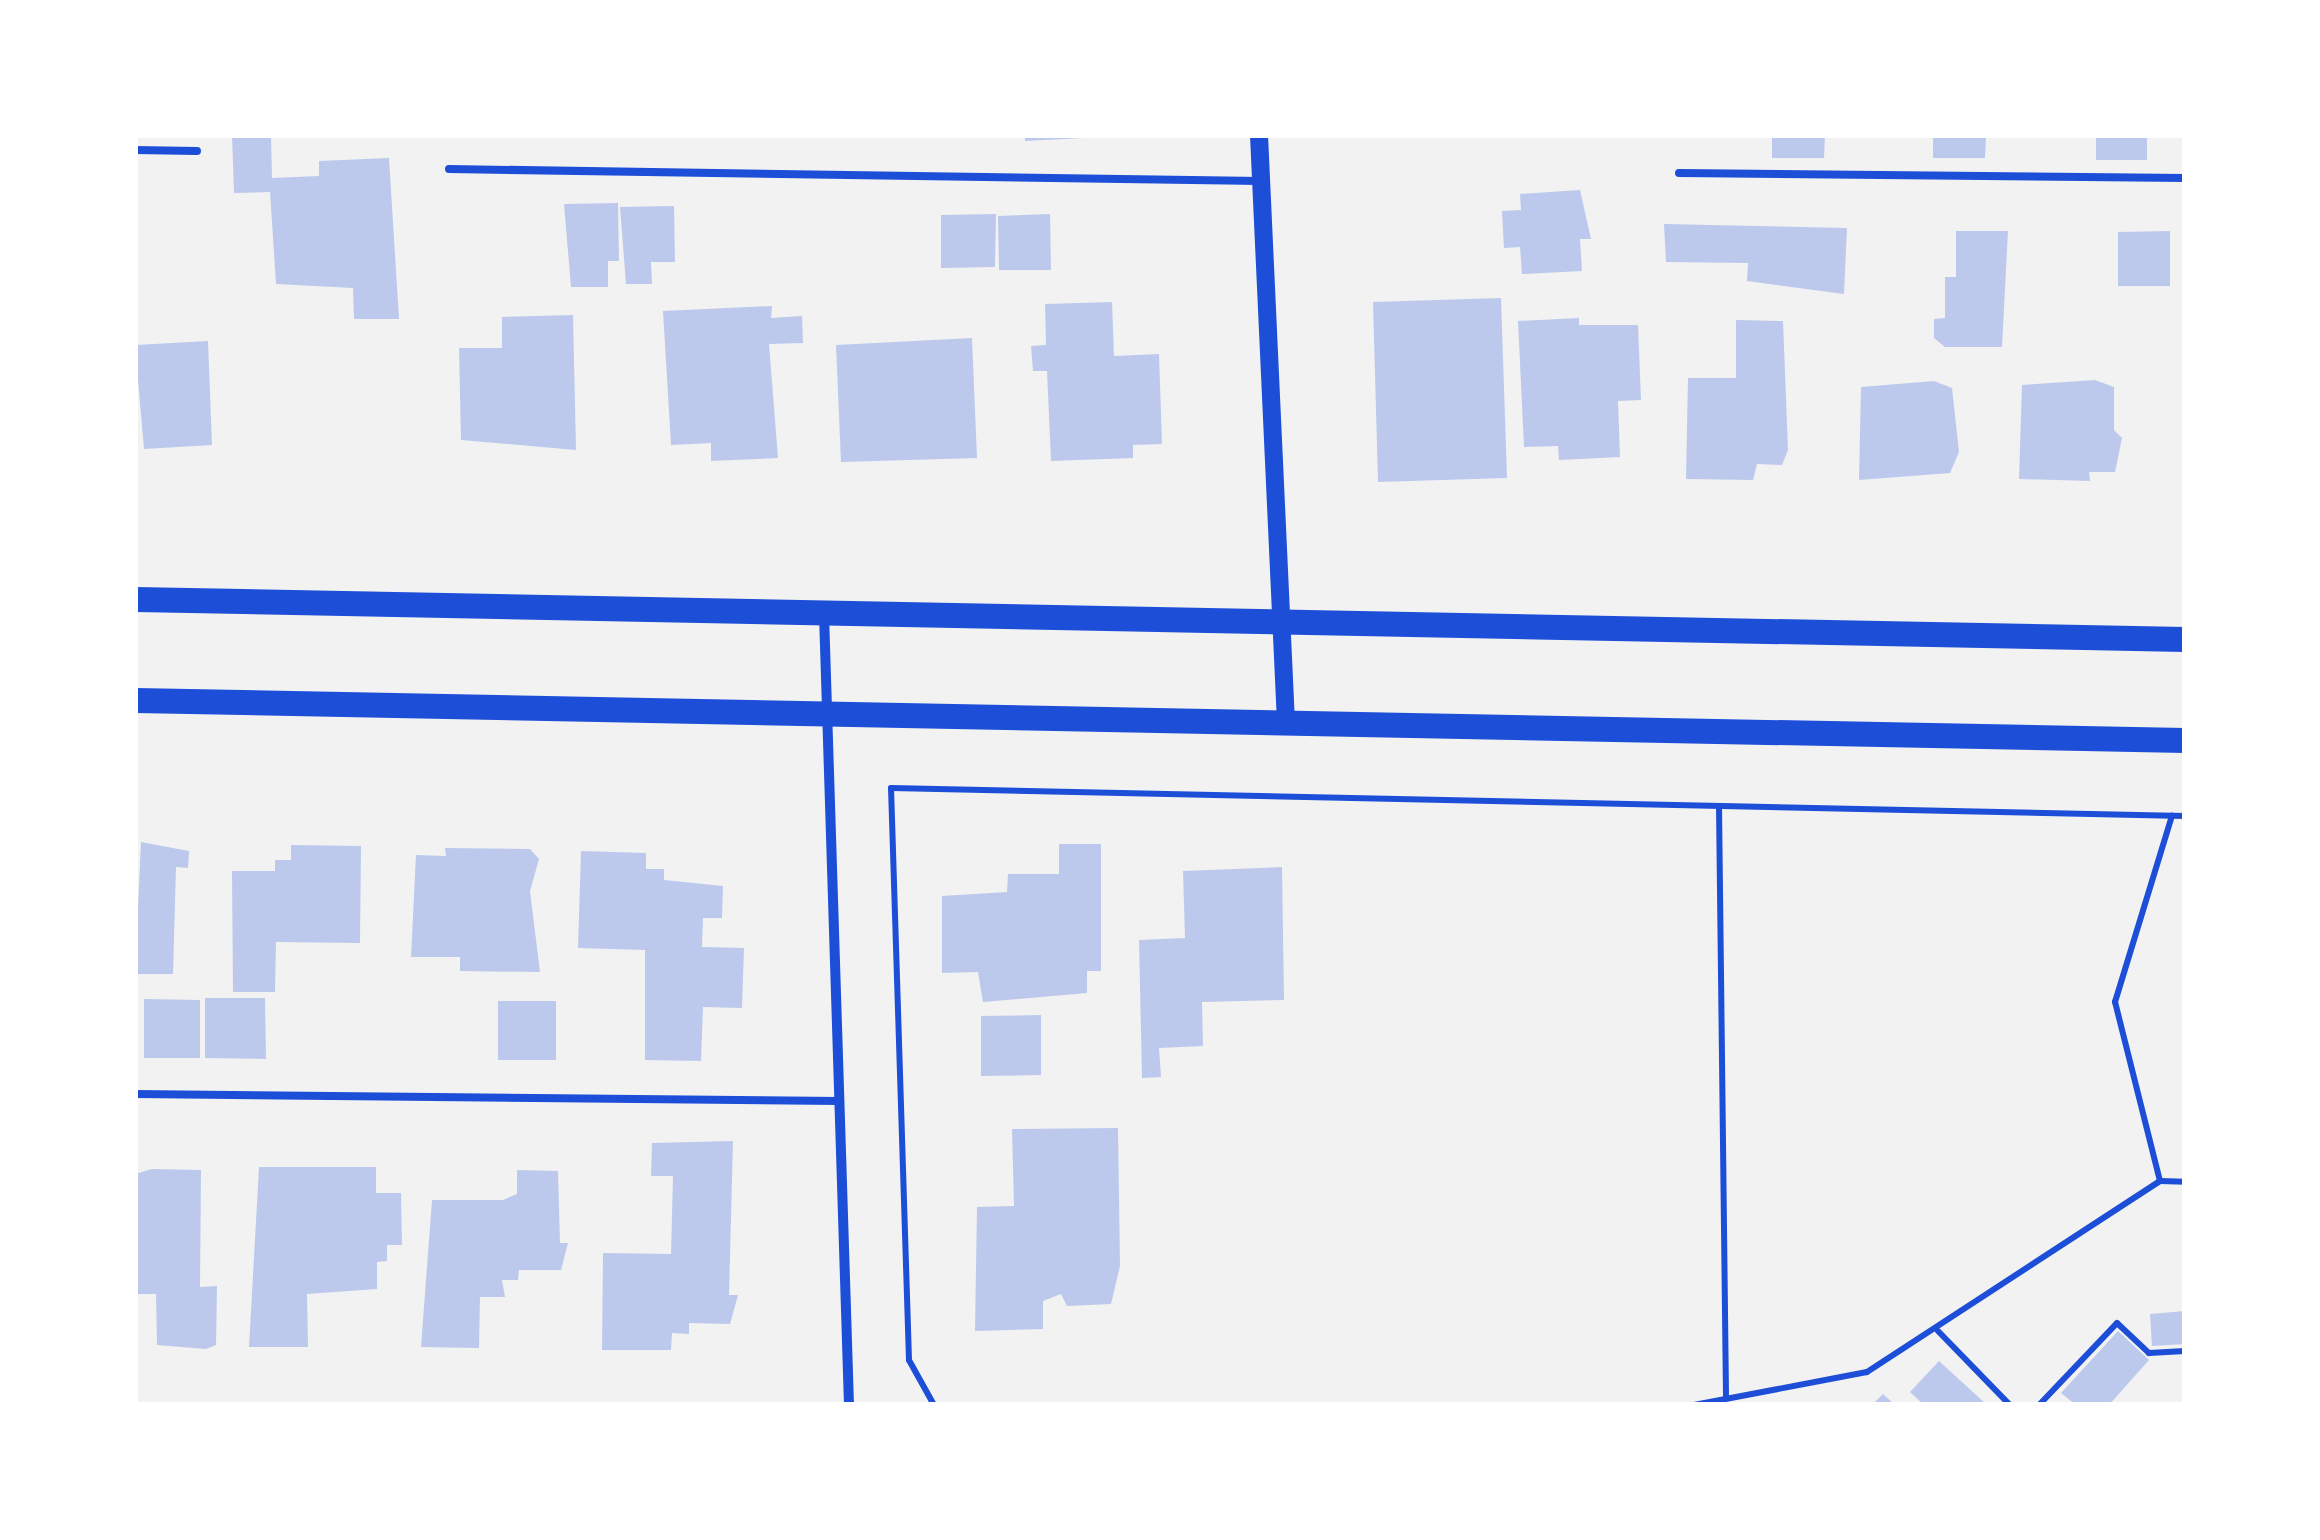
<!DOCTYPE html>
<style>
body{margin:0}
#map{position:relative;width:2320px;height:1540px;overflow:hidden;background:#f2f2f2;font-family:"Zilla Slab",serif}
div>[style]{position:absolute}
.building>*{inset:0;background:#bdc9ec}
.path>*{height:6px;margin:-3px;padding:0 3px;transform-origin:3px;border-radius:3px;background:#1d4ed8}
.service>*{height:8px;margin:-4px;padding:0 4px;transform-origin:4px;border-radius:4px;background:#1d4ed8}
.minor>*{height:10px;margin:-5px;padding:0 5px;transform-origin:5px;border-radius:5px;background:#1d4ed8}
.tertiary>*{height:18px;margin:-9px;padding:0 9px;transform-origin:9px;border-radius:9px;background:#1d4ed8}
.primary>*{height:25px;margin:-12.5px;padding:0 12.5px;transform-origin:12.5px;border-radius:12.5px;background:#1d4ed8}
span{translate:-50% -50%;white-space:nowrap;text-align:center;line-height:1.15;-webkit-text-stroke:8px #fff;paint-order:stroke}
.frame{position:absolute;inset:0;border:138px solid #fff;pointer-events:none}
</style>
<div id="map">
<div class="building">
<div style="clip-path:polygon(232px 135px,271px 135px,272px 178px,319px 176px,319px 161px,389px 158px,399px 319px,354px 319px,353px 288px,276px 284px,270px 192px,234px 193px)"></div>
<div style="clip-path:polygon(1025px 135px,1084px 135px,1084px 138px,1025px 141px)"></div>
<div style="clip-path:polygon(1772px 135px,1825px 135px,1824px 158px,1772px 158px)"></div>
<div style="clip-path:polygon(1933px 135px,1986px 135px,1985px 158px,1933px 158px)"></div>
<div style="clip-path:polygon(2096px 135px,2147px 135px,2147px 160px,2096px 160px)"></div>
<div style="clip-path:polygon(1580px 190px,1591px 239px,1580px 239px,1582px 271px,1522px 274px,1520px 247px,1504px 248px,1502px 211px,1521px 210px,1520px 194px)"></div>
<div style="clip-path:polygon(618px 203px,619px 261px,608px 261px,608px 287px,571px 287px,564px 204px)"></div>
<div style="clip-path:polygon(674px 206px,675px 262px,651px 262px,652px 284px,626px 284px,620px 207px)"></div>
<div style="clip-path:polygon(996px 214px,995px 267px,941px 268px,941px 215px)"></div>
<div style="clip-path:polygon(1050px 214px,1051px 270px,999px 270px,998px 216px)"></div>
<div style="clip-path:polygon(1664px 224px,1847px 228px,1844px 294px,1747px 281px,1748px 263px,1666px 262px)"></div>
<div style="clip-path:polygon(1956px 231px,2008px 231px,2002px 347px,1945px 347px,1934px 338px,1934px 319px,1945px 318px,1945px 277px,1956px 277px)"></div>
<div style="clip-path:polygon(2170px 231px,2170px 286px,2118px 286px,2118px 232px)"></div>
<div style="clip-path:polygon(1501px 298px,1507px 478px,1378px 482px,1373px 302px)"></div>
<div style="clip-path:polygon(1112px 302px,1114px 356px,1159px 354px,1162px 444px,1133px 445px,1133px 458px,1051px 461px,1047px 371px,1033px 371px,1031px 346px,1046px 345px,1045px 304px)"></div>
<div style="clip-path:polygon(772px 306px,771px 318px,802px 316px,803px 343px,769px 344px,778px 458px,711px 461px,711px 443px,671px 445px,663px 311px)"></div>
<div style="clip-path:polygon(573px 315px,576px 450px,461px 440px,459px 348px,502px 348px,502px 317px)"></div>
<div style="clip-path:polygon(1579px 318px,1579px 325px,1638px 325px,1641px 400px,1618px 401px,1620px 457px,1559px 460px,1558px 446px,1524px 447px,1518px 321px)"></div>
<div style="clip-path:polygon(1736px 320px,1783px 321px,1788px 450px,1782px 465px,1757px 464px,1753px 480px,1686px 479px,1688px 378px,1736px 378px)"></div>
<div style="clip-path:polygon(972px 338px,977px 458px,841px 462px,836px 345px)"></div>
<div style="clip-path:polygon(208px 341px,212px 445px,144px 449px,135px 345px)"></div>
<div style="clip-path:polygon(2095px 380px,2114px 387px,2114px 430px,2122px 438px,2115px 472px,2089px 472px,2090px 481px,2019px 479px,2022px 385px)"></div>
<div style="clip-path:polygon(1934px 381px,1952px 388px,1959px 452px,1950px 473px,1859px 480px,1861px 387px)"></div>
<div style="clip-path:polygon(141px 842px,189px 851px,188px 868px,176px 867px,173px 974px,135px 974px)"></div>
<div style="clip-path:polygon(1059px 844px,1101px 844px,1101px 971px,1087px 971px,1087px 993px,983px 1002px,978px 972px,942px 973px,942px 896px,1007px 892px,1008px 874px,1059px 874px)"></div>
<div style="clip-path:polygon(291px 845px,361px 846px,360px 943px,276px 942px,275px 992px,233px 992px,232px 871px,275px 871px,275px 860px,291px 860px)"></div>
<div style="clip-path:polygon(445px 848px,530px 849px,539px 859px,530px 891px,540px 972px,460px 971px,460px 957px,411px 957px,416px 855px,446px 856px)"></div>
<div style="clip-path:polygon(581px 851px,646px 853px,646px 869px,664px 869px,664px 880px,723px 886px,722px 918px,703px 918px,702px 947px,744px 948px,742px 1008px,703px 1007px,701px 1061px,645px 1060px,645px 950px,578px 948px)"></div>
<div style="clip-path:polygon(1282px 867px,1284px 1000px,1202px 1002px,1203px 1046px,1159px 1048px,1161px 1077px,1142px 1078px,1139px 940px,1185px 938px,1183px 871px)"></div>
<div style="clip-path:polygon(205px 998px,265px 998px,266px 1059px,205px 1058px)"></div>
<div style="clip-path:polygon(144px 999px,200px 1000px,200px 1058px,144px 1058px)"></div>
<div style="clip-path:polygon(498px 1001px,556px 1001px,556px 1060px,498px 1060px)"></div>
<div style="clip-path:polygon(1041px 1015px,1041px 1075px,981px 1076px,981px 1016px)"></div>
<div style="clip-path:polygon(1118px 1128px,1120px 1266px,1111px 1304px,1067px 1306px,1061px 1294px,1043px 1301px,1043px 1329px,975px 1331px,977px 1207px,1014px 1206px,1012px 1129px)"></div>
<div style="clip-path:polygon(733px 1141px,729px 1295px,738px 1295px,730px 1324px,689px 1323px,689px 1334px,672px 1333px,671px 1350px,602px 1350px,603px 1253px,671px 1254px,673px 1176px,651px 1176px,652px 1143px)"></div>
<div style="clip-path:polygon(259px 1167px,376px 1167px,376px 1193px,401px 1193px,402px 1245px,387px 1245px,387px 1261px,377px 1262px,377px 1289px,307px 1294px,308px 1347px,249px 1347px)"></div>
<div style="clip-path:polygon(152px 1169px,201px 1170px,200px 1287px,217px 1286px,216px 1345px,206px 1349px,157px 1345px,156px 1294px,135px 1294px,135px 1174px)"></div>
<div style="clip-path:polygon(517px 1170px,558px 1171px,560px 1243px,568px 1243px,561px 1270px,519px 1270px,518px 1280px,502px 1280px,505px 1297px,480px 1297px,479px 1348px,421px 1347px,432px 1200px,503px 1200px,517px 1194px)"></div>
<div style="clip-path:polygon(2185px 1311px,2185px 1344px,2152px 1346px,2150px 1314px)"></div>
<div style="clip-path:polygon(2118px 1331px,2149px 1360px,2109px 1405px,2076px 1405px,2061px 1393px)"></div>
<div style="clip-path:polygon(1939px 1361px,1974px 1393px,1987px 1405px,1924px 1405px,1910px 1392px)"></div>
<div style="clip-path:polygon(1883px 1394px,1895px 1405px,1872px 1405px)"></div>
</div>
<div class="path">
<div style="left:1719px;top:806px;width:591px;rotate:89.32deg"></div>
<div style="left:2160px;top:1181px;width:185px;rotate:-104.1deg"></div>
<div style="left:2115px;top:1002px;width:195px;rotate:-73deg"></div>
<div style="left:1938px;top:1331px;width:103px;rotate:45.8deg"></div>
<div style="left:934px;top:1405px;width:51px;rotate:-119.1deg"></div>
<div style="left:909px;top:1360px;width:572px;rotate:-91.8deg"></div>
<div style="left:891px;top:788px;width:1294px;rotate:1.24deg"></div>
<div style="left:1694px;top:1405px;width:176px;rotate:-10.8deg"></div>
<div style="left:1867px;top:1372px;width:350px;rotate:-33.1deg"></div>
<div style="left:2160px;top:1181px;width:25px;rotate:2deg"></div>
<div style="left:2039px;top:1405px;width:113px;rotate:-46.4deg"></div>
<div style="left:2117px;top:1323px;width:44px;rotate:43.2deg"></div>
<div style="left:2149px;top:1353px;width:36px;rotate:-3deg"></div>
</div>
<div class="service">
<div style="left:135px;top:150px;width:62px;rotate:0.9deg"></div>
<div style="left:449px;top:169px;width:812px;rotate:0.85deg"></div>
<div style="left:1679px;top:173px;width:506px;rotate:0.57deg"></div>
<div style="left:135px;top:1094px;width:704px;rotate:0.57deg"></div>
</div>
<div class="minor">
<div style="left:824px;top:614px;width:791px;rotate:88.19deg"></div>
</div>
<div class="tertiary">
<div style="left:1259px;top:135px;width:588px;rotate:87.37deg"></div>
</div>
<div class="primary">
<div style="left:135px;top:599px;width:2050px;rotate:1.12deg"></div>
<div style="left:135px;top:700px;width:2050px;rotate:1.12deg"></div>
</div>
<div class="frame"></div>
</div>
